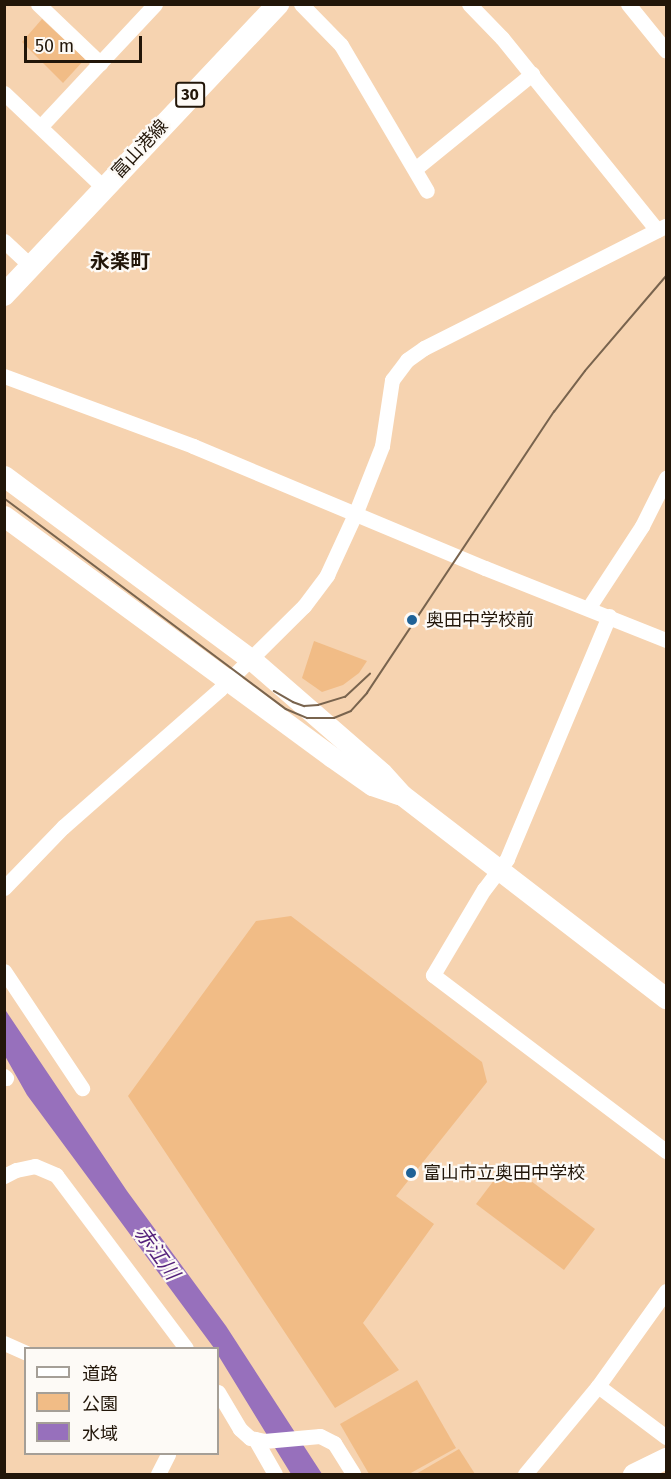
<!DOCTYPE html>
<meta charset="utf-8">
<style>
body{margin:0}
#map{position:relative;width:671px;height:1479px;overflow:hidden;background:#f6d3b0;font-family:"Fira Sans","Noto Sans JP",sans-serif}
div>[style]{position:absolute}
.green>*{inset:0;background:#f1bc86}
.water>*{inset:0;background:#9770bc}
.street>*{height:15px;margin:-7.5px;padding:0 7.5px;transform-origin:7.5px;border-radius:7.5px;background:#fff}
.secondary>*{height:21px;margin:-10.5px;padding:0 10.5px;transform-origin:10.5px;border-radius:10.5px;background:#fff}
.primary>*{height:22px;margin:-11px;padding:0 11px;transform-origin:11px;border-radius:11px;background:#fff}
.tram>*{height:1.5px;margin:-0.75px;padding:0 0.75px;transform-origin:0.75px;border-radius:0.75px;background:#79644e}
.dots>*{width:16px;height:16px;translate:-50% -50%;box-sizing:border-box;border:3px solid #fdfaf6;border-radius:50%}
span{translate:-50% -50%;white-space:nowrap;text-align:center;line-height:1.15;-webkit-text-stroke:4.5px #fdfaf6;paint-order:stroke}
.shield-label span{padding:2px 4px;background:#fdfaf6;border:2px solid;border-radius:4px;-webkit-text-stroke-width:0}
.shield-label{font-size:16px;color:#221609;font-weight:700}
.street-label{font-size:18px;color:#221609}
.poi-label{font-size:18px;color:#221609}
.left{translate:0 -50%;text-align:left}
.neighbourhood-label{font-size:20px;color:#221609;font-weight:700}
.water-label{font-size:20px;color:#54207b;font-style:italic}
.frame{position:absolute;inset:0;border:6px solid #221609;pointer-events:none}
.legend{position:absolute;left:24px;top:1347px;width:195px;height:108px;box-sizing:border-box;background:#fdfaf6;border:2px solid #a59f97;margin:0;padding:8px 10px;list-style:none;font-size:18px;color:#221609}
.legend li{display:flex;align-items:center;gap:12px;height:30px}
.legend b{width:30px;border:2px solid #a59f97}
.scale{position:absolute;left:24px;top:36px;width:118px;height:27px;box-sizing:border-box;border:3px solid #221609;border-top:0;padding-left:8px;font-size:18px;line-height:21px;white-space:nowrap;color:#221609;-webkit-text-stroke:4px #fdfaf6;paint-order:stroke}
</style>
<div id="map">
<div class="green">
<div style="clip-path:polygon(42px 19px,85px 59px,63px 83px,22px 42px)"></div>
<div style="clip-path:polygon(314px 641px,367px 661px,359px 673px,343px 685px,322px 692px,302px 678px)"></div>
<div style="clip-path:polygon(291px 916px,482px 1062px,487px 1082px,396px 1196px,434px 1224px,363px 1323px,399px 1370px,335px 1408px,128px 1096px,256px 921px)"></div>
<div style="clip-path:polygon(507px 1163px,595px 1229px,564px 1270px,476px 1204px)"></div>
<div style="clip-path:polygon(417px 1380px,456px 1448px,409px 1474px,369px 1474px,340px 1424px)"></div>
<div style="clip-path:polygon(459px 1449px,475px 1474px,416px 1474px)"></div>
</div>
<div class="water">
<div style="clip-path:polygon(4px 1008px,127px 1191px,226px 1326px,322px 1474px,291px 1474px,218px 1355px,218px 1348px,214px 1348px,27px 1095px,5px 1056px)"></div>
</div>
<div class="street">
<div style="left:38px;top:4px;width:86px;rotate:43.6deg"></div>
<div style="left:301px;top:4px;width:57px;rotate:45.7deg"></div>
<div style="left:341px;top:45px;width:169px;rotate:59.5deg"></div>
<div style="left:469px;top:4px;width:47px;rotate:45.9deg"></div>
<div style="left:502px;top:38px;width:247px;rotate:51.1deg"></div>
<div style="left:628px;top:4px;width:60px;rotate:51deg"></div>
<div style="left:4px;top:93px;width:138px;rotate:43.5deg"></div>
<div style="left:41px;top:126px;width:167px;rotate:-46.9deg"></div>
<div style="left:415px;top:169px;width:151px;rotate:-39.1deg"></div>
<div style="left:4px;top:241px;width:37px;rotate:43deg"></div>
<div style="left:4px;top:376px;width:202px;rotate:20.3deg"></div>
<div style="left:193px;top:446px;width:316px;rotate:22.7deg"></div>
<div style="left:485px;top:568px;width:195px;rotate:21.7deg"></div>
<div style="left:589px;top:607px;width:97px;rotate:-56.8deg"></div>
<div style="left:642px;top:526px;width:54px;rotate:-63.4deg"></div>
<div style="left:609px;top:616px;width:264px;rotate:112.8deg"></div>
<div style="left:507px;top:859px;width:38px;rotate:127deg"></div>
<div style="left:484px;top:889px;width:100px;rotate:120.7deg"></div>
<div style="left:433px;top:975px;width:292px;rotate:37.1deg"></div>
<div style="left:4px;top:888px;width:85px;rotate:-46deg"></div>
<div style="left:63px;top:827px;width:209px;rotate:-41.3deg"></div>
<div style="left:220px;top:689px;width:118px;rotate:-44.7deg"></div>
<div style="left:304px;top:606px;width:39px;rotate:-53deg"></div>
<div style="left:327px;top:575px;width:69px;rotate:-65.3deg"></div>
<div style="left:356px;top:512px;width:71px;rotate:-68.5deg"></div>
<div style="left:382px;top:446px;width:67px;rotate:-81.4deg"></div>
<div style="left:392px;top:380px;width:25px;rotate:-53deg"></div>
<div style="left:407px;top:360px;width:21px;rotate:-35deg"></div>
<div style="left:424px;top:348px;width:271px;rotate:-26.8deg"></div>
<div style="left:4px;top:971px;width:141px;rotate:56.3deg"></div>
<div style="left:4px;top:1076px;width:3px;rotate:45deg"></div>
<div style="left:4px;top:1176px;width:13px;rotate:-27deg"></div>
<div style="left:16px;top:1170px;width:19px;rotate:-12deg"></div>
<div style="left:35px;top:1166px;width:23px;rotate:23deg"></div>
<div style="left:56px;top:1175px;width:216px;rotate:53.1deg"></div>
<div style="left:4px;top:1343px;width:24px;rotate:24deg"></div>
<div style="left:598px;top:1386px;width:85px;rotate:36.9deg"></div>
<div style="left:218px;top:1392px;width:43px;rotate:59.3deg"></div>
<div style="left:240px;top:1429px;width:13px;rotate:42deg"></div>
<div style="left:250px;top:1438px;width:14px;rotate:12deg"></div>
<div style="left:264px;top:1441px;width:56px;rotate:-5.1deg"></div>
<div style="left:320px;top:1436px;width:16px;rotate:27deg"></div>
<div style="left:334px;top:1443px;width:36px;rotate:58deg"></div>
<div style="left:255px;top:1439px;width:40px;rotate:60.3deg"></div>
<div style="left:158px;top:1474px;width:22px;rotate:-63deg"></div>
<div style="left:525px;top:1474px;width:114px;rotate:-50.3deg"></div>
<div style="left:598px;top:1386px;width:117px;rotate:-54.4deg"></div>
</div>
<div class="secondary">
<div style="left:4px;top:476px;width:309px;rotate:36.6deg"></div>
<div style="left:252px;top:660px;width:172px;rotate:41deg"></div>
<div style="left:382px;top:773px;width:30px;rotate:48deg"></div>
<div style="left:402px;top:795px;width:333px;rotate:37.6deg"></div>
<div style="left:4px;top:516px;width:407px;rotate:36.3deg"></div>
<div style="left:332px;top:757px;width:49px;rotate:35deg"></div>
<div style="left:372px;top:785px;width:28px;rotate:19deg"></div>
<div style="left:633px;top:1474px;width:37px;rotate:-26deg"></div>
</div>
<div class="primary">
<div style="left:4px;top:295px;width:400px;rotate:-46.7deg"></div>
</div>
<div class="tram">
<div style="left:4px;top:498px;width:352px;rotate:36.8deg"></div>
<div style="left:286px;top:709px;width:23px;rotate:23deg"></div>
<div style="left:307px;top:718px;width:27px"></div>
<div style="left:334px;top:718px;width:18px;rotate:-22deg"></div>
<div style="left:351px;top:711px;width:24px;rotate:-48deg"></div>
<div style="left:367px;top:693px;width:338px;rotate:-56.4deg"></div>
<div style="left:554px;top:412px;width:51px;rotate:-52.9deg"></div>
<div style="left:585px;top:371px;width:125px;rotate:-49.5deg"></div>
<div style="left:274px;top:691px;width:22px;rotate:30deg"></div>
<div style="left:293px;top:702px;width:12px;rotate:20deg"></div>
<div style="left:304px;top:706px;width:14px;rotate:-4deg"></div>
<div style="left:318px;top:705px;width:28px;rotate:-17deg"></div>
<div style="left:345px;top:697px;width:34px;rotate:-43deg"></div>
</div>
<div class="dots">
<div style="left:412px;top:620px;background:#1f6297"></div>
<div style="left:411px;top:1173px;background:#1f6297"></div>
</div>
<div class="shield-label">
<span style="left:190px;top:95px">30</span>
</div>
<div class="street-label">
<span style="left:140px;top:149px;rotate:-47deg">富山港線</span>
</div>
<div class="poi-label">
<span class="left" style="left:426px;top:620px">奥田中学校前</span>
<span class="left" style="left:423px;top:1173px">富山市立奥田中学校</span>
</div>
<div class="neighbourhood-label">
<span style="left:120px;top:261px">永楽町</span>
</div>
<div class="water-label">
<span style="left:157px;top:1253px;rotate:54deg">赤江川</span>
</div>
<div class="frame"></div>
<ul class="legend">
<li><b style="height:8px;background:#fff"></b>道路</li>
<li><b style="height:16px;background:#f1bc86"></b>公園</li>
<li><b style="height:16px;background:#9770bc"></b>水域</li>
</ul>
<div class="scale">50 m</div>
</div>
